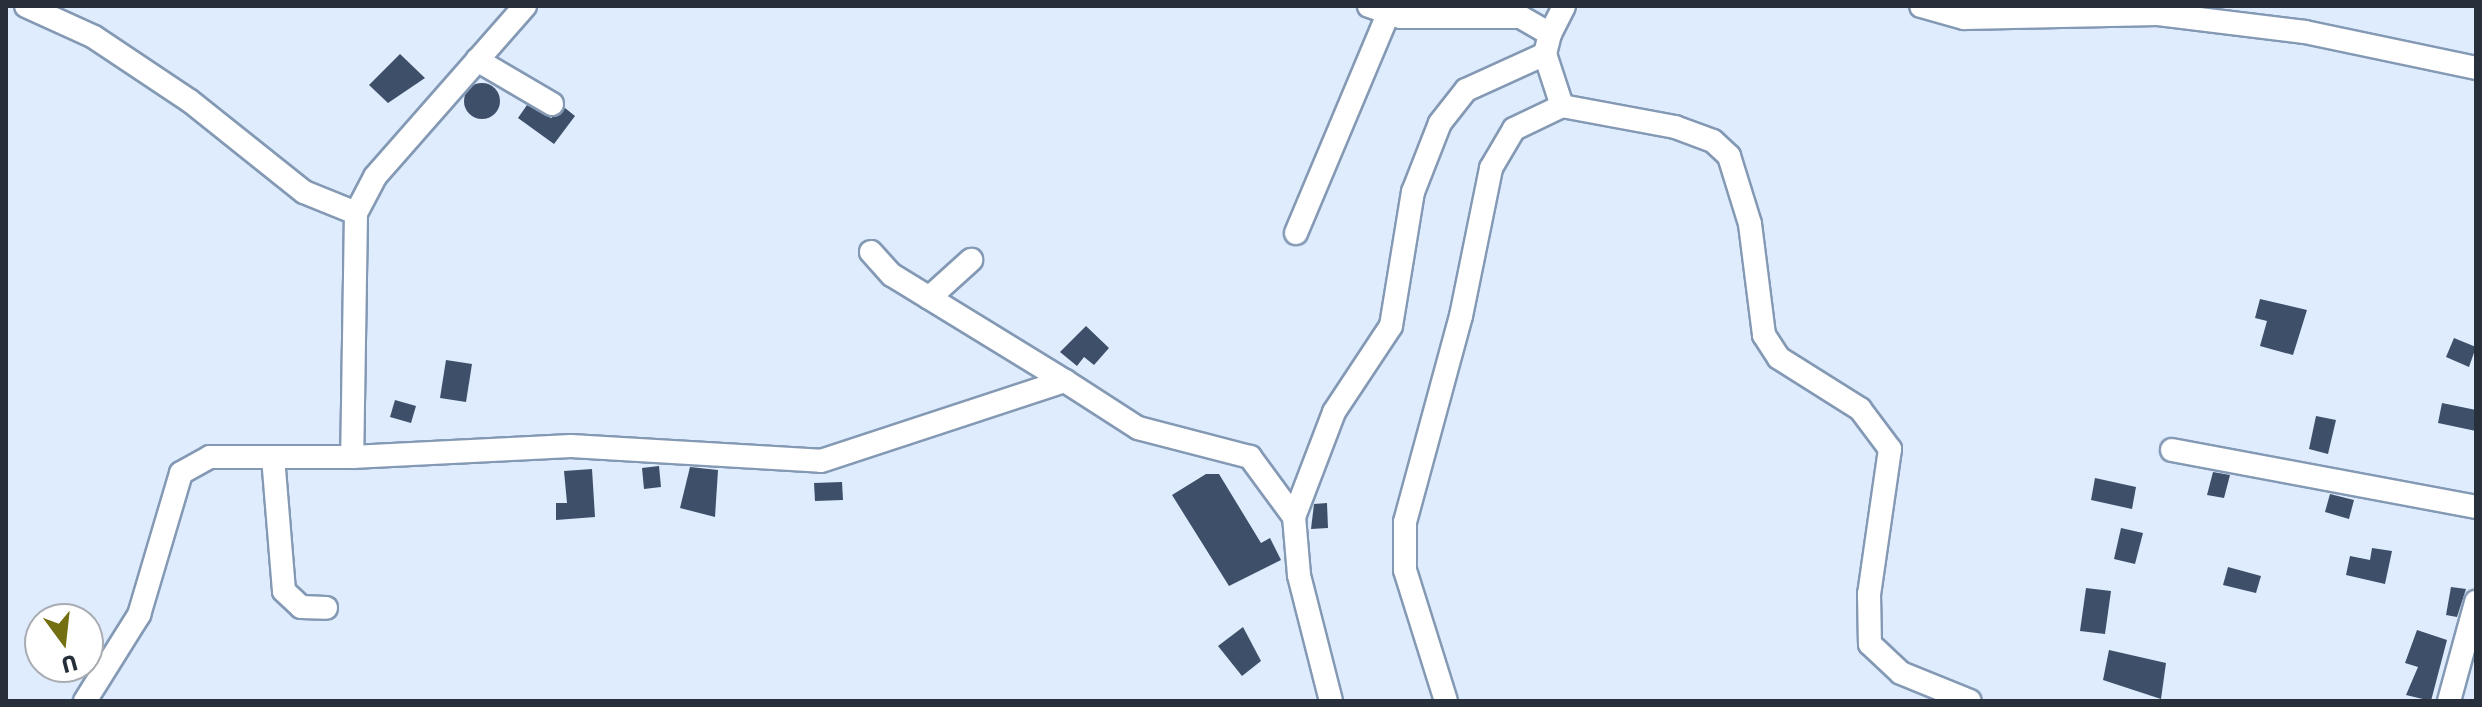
<!DOCTYPE html>
<style>
body{margin:0}
#map{position:relative;width:2482px;height:707px;overflow:hidden;background:#deecfe;font-family:Jost,sans-serif}
div>[style]{position:absolute}
.building>*{inset:0;background:#3e5069}
.round{border-radius:50%}
.roads{filter:drop-shadow(2px 0 #8499b4) drop-shadow(-2px 0 #8499b4) drop-shadow(0 2px #8499b4) drop-shadow(0 -2px #8499b4)}
.minor>*{height:22px;margin:-11px;padding:0 11px;transform-origin:11px;border-radius:11px;background:#fff}
span{translate:-50% -50%;white-space:nowrap;text-align:center;line-height:1.15;-webkit-text-stroke:8px #fff;paint-order:stroke}
.frame{position:absolute;inset:0;border:8px solid #272f3b;pointer-events:none}
.north{position:absolute;left:24px;top:603px;width:80px;height:80px;box-sizing:border-box;background:#fff;border:2px solid #a9acb1;border-radius:50%;rotate:165deg;font-size:22px;font-weight:700;line-height:32px;text-align:center;color:#272f3b}
.north::after{content:'';display:block;margin:auto;width:28px;height:36px;background:#746f10;clip-path:polygon(50% 0,100% 100%,50% 72%,0 100%)}
</style>
<div id="map">
<div class="building">
<div style="clip-path:polygon(400px 54px,425px 78px,388px 103px,369px 85px)"></div>
<div class="round" style="left:464px;top:83px;width:36px;height:36px"></div>
<div style="clip-path:polygon(527px 105px,551px 118px,565px 108px,575px 116px,554px 144px,518px 118px)"></div>
<div style="clip-path:polygon(2260px 299px,2307px 310px,2293px 355px,2260px 346px,2267px 321px,2255px 318px)"></div>
<div style="clip-path:polygon(1086px 326px,1109px 348px,1094px 365px,1084px 357px,1077px 366px,1060px 352px)"></div>
<div style="clip-path:polygon(2454px 338px,2476px 347px,2469px 367px,2446px 357px)"></div>
<div style="clip-path:polygon(446px 360px,472px 364px,466px 402px,440px 398px)"></div>
<div style="clip-path:polygon(395px 400px,416px 406px,411px 423px,390px 417px)"></div>
<div style="clip-path:polygon(2442px 403px,2476px 410px,2476px 431px,2438px 423px)"></div>
<div style="clip-path:polygon(2316px 416px,2336px 420px,2328px 454px,2309px 449px)"></div>
<div style="clip-path:polygon(659px 466px,661px 487px,644px 489px,642px 468px)"></div>
<div style="clip-path:polygon(690px 467px,718px 470px,715px 517px,680px 508px)"></div>
<div style="clip-path:polygon(592px 469px,595px 517px,556px 520px,556px 503px,567px 503px,564px 471px)"></div>
<div style="clip-path:polygon(2213px 472px,2230px 475px,2224px 498px,2207px 495px)"></div>
<div style="clip-path:polygon(1206px 474px,1219px 474px,1261px 543px,1270px 538px,1281px 560px,1229px 586px,1172px 495px)"></div>
<div style="clip-path:polygon(2095px 478px,2136px 487px,2132px 509px,2091px 500px)"></div>
<div style="clip-path:polygon(842px 482px,843px 500px,815px 501px,814px 483px)"></div>
<div style="clip-path:polygon(2330px 494px,2354px 500px,2349px 519px,2325px 512px)"></div>
<div style="clip-path:polygon(1327px 503px,1328px 528px,1311px 529px,1314px 504px)"></div>
<div style="clip-path:polygon(2121px 528px,2143px 533px,2135px 564px,2114px 559px)"></div>
<div style="clip-path:polygon(2372px 548px,2392px 551px,2385px 584px,2346px 575px,2350px 556px,2370px 560px)"></div>
<div style="clip-path:polygon(2228px 567px,2261px 576px,2256px 593px,2223px 585px)"></div>
<div style="clip-path:polygon(2451px 587px,2466px 589px,2457px 617px,2446px 615px)"></div>
<div style="clip-path:polygon(2086px 588px,2111px 591px,2105px 634px,2080px 631px)"></div>
<div style="clip-path:polygon(1243px 627px,1261px 661px,1242px 676px,1218px 646px)"></div>
<div style="clip-path:polygon(2417px 630px,2447px 640px,2431px 701px,2406px 695px,2418px 667px,2405px 663px)"></div>
<div style="clip-path:polygon(2109px 650px,2166px 663px,2161px 699px,2103px 680px)"></div>
</div>
<div class="roads">
<div class="minor">
<div style="left:26px;top:6px;width:75px;rotate:24.5deg"></div>
<div style="left:94px;top:37px;width:115px;rotate:33.7deg"></div>
<div style="left:190px;top:101px;width:146px;rotate:38.6deg"></div>
<div style="left:304px;top:192px;width:56px;rotate:22deg"></div>
<div style="left:525px;top:6px;width:227px;rotate:131.3deg"></div>
<div style="left:375px;top:177px;width:41px;rotate:117.8deg"></div>
<div style="left:356px;top:213px;width:244px;rotate:90.9deg"></div>
<div style="left:352px;top:457px;width:219px;rotate:-2.9deg"></div>
<div style="left:571px;top:446px;width:250px;rotate:3.4deg"></div>
<div style="left:821px;top:461px;width:257px;rotate:-18.2deg"></div>
<div style="left:1065px;top:381px;width:87px;rotate:32.8deg"></div>
<div style="left:1138px;top:428px;width:116px;rotate:14.5deg"></div>
<div style="left:1250px;top:457px;width:74px;rotate:53.7deg"></div>
<div style="left:1921px;top:6px;width:45px;rotate:15.6deg"></div>
<div style="left:1964px;top:18px;width:194px;rotate:-1.2deg"></div>
<div style="left:2158px;top:14px;width:148px;rotate:7deg"></div>
<div style="left:2305px;top:32px;width:175px;rotate:11.9deg"></div>
<div style="left:1550px;top:34px;width:31px;rotate:-63deg"></div>
<div style="left:1545px;top:54px;width:55px;rotate:71.9deg"></div>
<div style="left:1562px;top:106px;width:115px;rotate:10.5deg"></div>
<div style="left:1675px;top:127px;width:40px;rotate:20.2deg"></div>
<div style="left:1713px;top:141px;width:22px;rotate:43deg"></div>
<div style="left:1729px;top:156px;width:71px;rotate:72.8deg"></div>
<div style="left:1750px;top:224px;width:112px;rotate:82.8deg"></div>
<div style="left:1764px;top:335px;width:27px;rotate:57deg"></div>
<div style="left:1779px;top:358px;width:96px;rotate:32.2deg"></div>
<div style="left:1860px;top:409px;width:50px;rotate:53.1deg"></div>
<div style="left:1890px;top:449px;width:147px;rotate:98.2deg"></div>
<div style="left:1869px;top:594px;width:50px;rotate:88.9deg"></div>
<div style="left:1870px;top:644px;width:42px;rotate:43.1deg"></div>
<div style="left:1901px;top:673px;width:74px;rotate:22.1deg"></div>
<div style="left:477px;top:60px;width:87px;rotate:30.4deg"></div>
<div style="left:1296px;top:233px;width:235px;rotate:-67.2deg"></div>
<div style="left:871px;top:252px;width:31px;rotate:48deg"></div>
<div style="left:892px;top:275px;width:203px;rotate:31.5deg"></div>
<div style="left:929px;top:298px;width:57px;rotate:-42.1deg"></div>
<div style="left:2172px;top:450px;width:309px;rotate:10.6deg"></div>
<div style="left:273px;top:457px;width:134px;rotate:85.3deg"></div>
<div style="left:284px;top:591px;width:23px;rotate:43deg"></div>
<div style="left:301px;top:607px;width:25px;rotate:2deg"></div>
<div style="left:85px;top:701px;width:102px;rotate:-57.9deg"></div>
<div style="left:139px;top:615px;width:148px;rotate:-73.5deg"></div>
<div style="left:181px;top:473px;width:33px;rotate:-29deg"></div>
<div style="left:210px;top:457px;width:142px"></div>
<div style="left:1331px;top:701px;width:130px;rotate:-104.3deg"></div>
<div style="left:1299px;top:575px;width:58px;rotate:-94.9deg"></div>
<div style="left:1294px;top:517px;width:112px;rotate:-69.1deg"></div>
<div style="left:1334px;top:412px;width:103px;rotate:-56.5deg"></div>
<div style="left:1391px;top:326px;width:136px;rotate:-80.7deg"></div>
<div style="left:1413px;top:192px;width:74px;rotate:-68.6deg"></div>
<div style="left:1440px;top:123px;width:42px;rotate:-51.8deg"></div>
<div style="left:1466px;top:90px;width:87px;rotate:-24.5deg"></div>
<div style="left:1545px;top:54px;width:21px;rotate:-76deg"></div>
<div style="left:1550px;top:34px;width:34px;rotate:-150deg"></div>
<div style="left:1520px;top:17px;width:119px;rotate:180deg"></div>
<div style="left:1401px;top:17px;width:34px;rotate:-161deg"></div>
<div style="left:1446px;top:701px;width:137px;rotate:-107.4deg"></div>
<div style="left:1405px;top:570px;width:48px;rotate:-90deg"></div>
<div style="left:1405px;top:522px;width:213px;rotate:-74.8deg"></div>
<div style="left:1461px;top:316px;width:151px;rotate:-78.5deg"></div>
<div style="left:1491px;top:168px;width:45px;rotate:-59.5deg"></div>
<div style="left:1514px;top:129px;width:53px;rotate:-25.6deg"></div>
<div style="left:2449px;top:701px;width:103px;rotate:-74.7deg"></div>
</div>
</div>
<div class="frame"></div>
<div class="north">U</div>
</div>
